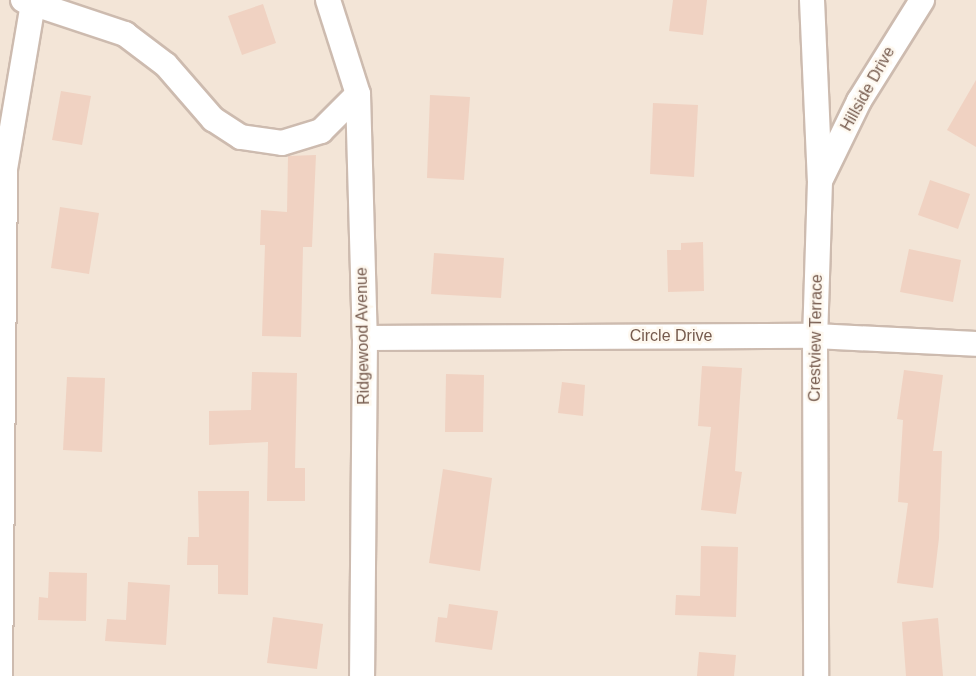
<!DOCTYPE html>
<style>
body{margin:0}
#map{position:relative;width:976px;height:676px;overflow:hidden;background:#fbf3e9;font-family:Helvetica,sans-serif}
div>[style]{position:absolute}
.residential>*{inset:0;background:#f3e5d7}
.building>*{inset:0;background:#f0d2c2}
.roads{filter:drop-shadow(2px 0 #cdbbaf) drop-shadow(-2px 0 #cdbbaf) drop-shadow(0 2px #cdbbaf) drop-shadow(0 -2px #cdbbaf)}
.minor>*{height:24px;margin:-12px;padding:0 12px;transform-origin:12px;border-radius:12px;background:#fff}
span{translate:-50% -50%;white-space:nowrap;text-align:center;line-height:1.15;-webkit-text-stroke:5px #fef8ef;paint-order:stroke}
.street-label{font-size:16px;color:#755a4d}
</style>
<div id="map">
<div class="residential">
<div style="clip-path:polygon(0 0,976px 0,976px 676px,0 676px)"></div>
</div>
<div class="building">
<div style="clip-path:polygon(673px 0,707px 0,703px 35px,669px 31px)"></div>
<div style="clip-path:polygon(263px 4px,276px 43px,242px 55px,228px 16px)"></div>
<div style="clip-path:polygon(976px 80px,976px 147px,947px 130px)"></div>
<div style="clip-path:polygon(61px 91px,91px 96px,82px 145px,52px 140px)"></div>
<div style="clip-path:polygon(430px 95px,470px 97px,464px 180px,427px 178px)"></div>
<div style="clip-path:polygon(653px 103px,698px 105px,694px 177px,650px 174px)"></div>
<div style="clip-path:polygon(316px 155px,312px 247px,303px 247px,301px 337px,262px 336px,265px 245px,260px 245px,261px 210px,287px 212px,288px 156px)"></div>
<div style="clip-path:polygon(930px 180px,970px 194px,958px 229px,918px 215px)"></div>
<div style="clip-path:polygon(60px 207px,99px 213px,89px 274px,51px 268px)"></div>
<div style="clip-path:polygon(703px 242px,704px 291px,668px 292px,667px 250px,681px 250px,681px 243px)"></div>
<div style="clip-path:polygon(909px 249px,961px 260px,953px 302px,900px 292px)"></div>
<div style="clip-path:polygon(434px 253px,504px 258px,501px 298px,431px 294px)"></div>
<div style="clip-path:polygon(702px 366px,742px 368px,735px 471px,742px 472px,736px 514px,701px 510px,711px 427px,698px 426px)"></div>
<div style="clip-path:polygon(904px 370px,943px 375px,933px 451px,942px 451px,939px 538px,933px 588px,897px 583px,908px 503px,898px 502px,903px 420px,897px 419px)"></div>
<div style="clip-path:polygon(252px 372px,297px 373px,295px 468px,305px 468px,305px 501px,267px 501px,268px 442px,209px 445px,209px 411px,251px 410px)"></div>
<div style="clip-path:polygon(446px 374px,484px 375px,483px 432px,445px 432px)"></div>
<div style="clip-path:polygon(67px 377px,105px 378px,102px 452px,63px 450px)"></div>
<div style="clip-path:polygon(562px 382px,585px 385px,583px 416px,558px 413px)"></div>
<div style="clip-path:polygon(443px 469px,492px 478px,480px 571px,429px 563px)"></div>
<div style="clip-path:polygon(198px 491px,249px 491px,248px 595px,218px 594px,218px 565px,187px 565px,188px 537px,199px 537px)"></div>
<div style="clip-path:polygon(701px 546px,738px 547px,736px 617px,675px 615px,676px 595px,700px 596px)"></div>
<div style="clip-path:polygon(49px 572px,87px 573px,86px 621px,38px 620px,39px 597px,48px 598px)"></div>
<div style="clip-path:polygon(128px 582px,170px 585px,166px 645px,105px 641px,107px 619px,126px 620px)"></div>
<div style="clip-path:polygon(449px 604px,498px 611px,492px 650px,435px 642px,438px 617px,447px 618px)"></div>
<div style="clip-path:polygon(273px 617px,323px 624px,317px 669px,267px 663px)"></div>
<div style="clip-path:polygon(938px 618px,943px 676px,906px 676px,902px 622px)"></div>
<div style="clip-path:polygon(699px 652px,736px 655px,734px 676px,697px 676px)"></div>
</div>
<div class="roads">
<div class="minor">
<div style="left:23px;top:0;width:108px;rotate:18.4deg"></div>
<div style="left:125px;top:34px;width:51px;rotate:37.1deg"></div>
<div style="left:166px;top:65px;width:72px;rotate:49deg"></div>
<div style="left:213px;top:119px;width:33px;rotate:33deg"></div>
<div style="left:241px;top:137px;width:41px;rotate:8.3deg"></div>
<div style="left:282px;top:143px;width:41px;rotate:-17.1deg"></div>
<div style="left:321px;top:131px;width:52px;rotate:-45deg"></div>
<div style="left:328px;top:0;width:99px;rotate:72.3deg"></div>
<div style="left:358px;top:94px;width:244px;rotate:88.4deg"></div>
<div style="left:365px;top:338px;width:338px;rotate:90.5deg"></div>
<div style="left:812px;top:0;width:181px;rotate:87.5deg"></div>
<div style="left:820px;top:181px;width:155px;rotate:91.8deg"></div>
<div style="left:815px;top:336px;width:340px;rotate:89.8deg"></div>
<div style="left:821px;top:179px;width:87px;rotate:-64deg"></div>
<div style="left:859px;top:101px;width:119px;rotate:-58deg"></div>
<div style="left:365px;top:338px;width:450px;rotate:-0.3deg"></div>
<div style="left:815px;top:336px;width:161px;rotate:2.8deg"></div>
<div style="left:0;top:676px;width:507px;rotate:-89.43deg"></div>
<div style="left:5px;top:169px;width:168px;rotate:-80.4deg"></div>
</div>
</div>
<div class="street-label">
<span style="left:868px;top:89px;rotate:-61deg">Hillside Drive</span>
<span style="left:363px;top:336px;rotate:-91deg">Ridgewood Avenue</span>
<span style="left:671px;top:336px">Circle Drive</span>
<span style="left:816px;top:338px;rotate:-89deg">Crestview Terrace</span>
</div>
</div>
